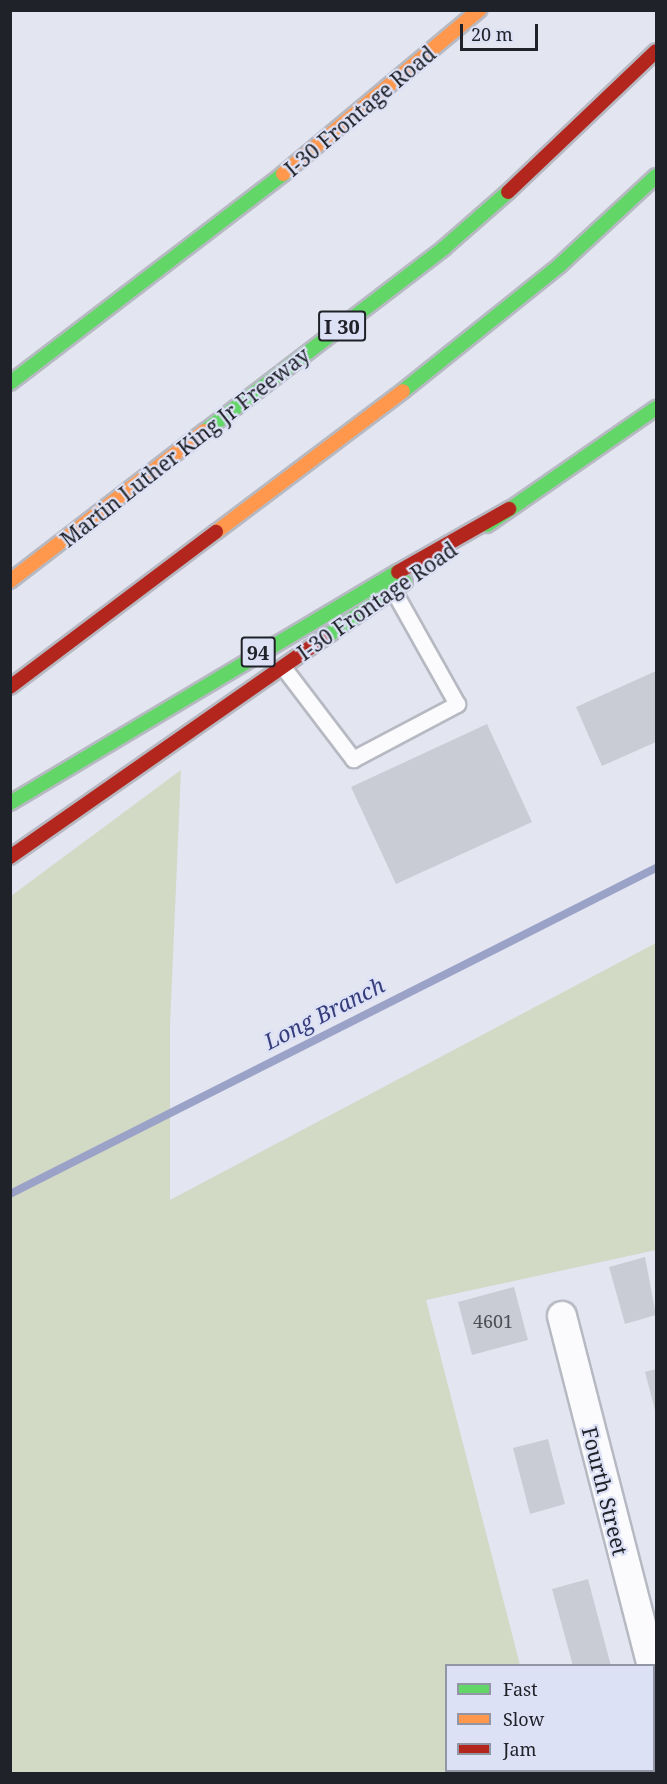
<!DOCTYPE html>
<style>
body{margin:0}
#map{position:relative;width:667px;height:1784px;overflow:hidden;background:#e3e5f0;font-family:"Noto Serif",serif}
div>[style]{position:absolute}
.green>*{inset:0;background:#d2d9c5}
.stream>*{height:8px;margin:-4px;padding:0 4px;transform-origin:4px;border-radius:4px;background:#9ba2c8}
.building>*{inset:0;background:#caccd5}
.roads{filter:drop-shadow(2px 0 #b7b9c2) drop-shadow(-2px 0 #b7b9c2) drop-shadow(0 2px #b7b9c2) drop-shadow(0 -2px #b7b9c2)}
.lane>*{height:15px;margin:-7.5px;padding:0 7.5px;transform-origin:7.5px;border-radius:7.5px;background:#fbfbfd}
.street>*{height:28px;margin:-14px;padding:0 14px;transform-origin:14px;border-radius:14px;background:#fbfbfd}
.fast>*{height:14px;margin:-7px;padding:0 7px;transform-origin:7px;border-radius:7px;background:#63d668}
.slow>*{height:14px;margin:-7px;padding:0 7px;transform-origin:7px;border-radius:7px;background:#ff974d}
.jam>*{height:14px;margin:-7px;padding:0 7px;transform-origin:7px;border-radius:7px;background:#b3261e}
span{translate:-50% -50%;white-space:nowrap;text-align:center;line-height:1.15;-webkit-text-stroke:4.5px #dde1f6;paint-order:stroke}
.number-label{font-size:18px;color:#4d4f57}
.number-label span{-webkit-text-stroke-width:0}
.shield-label span{padding:2px 4px;background:#dde1f6;border:2px solid;border-radius:4px;-webkit-text-stroke-width:0}
.shield-label{font-size:20px;color:#202229;font-weight:700}
.street-label{font-size:21px;color:#202229}
.water-label{font-size:22px;color:#363d7c;font-style:italic}
.frame{position:absolute;inset:0;border:12px solid #202229;pointer-events:none}
.legend{position:absolute;left:445px;top:1664px;width:210px;height:108px;box-sizing:border-box;background:#dde1f6;border:2px solid #9195a4;margin:0;padding:8px 10px;list-style:none;font-size:18px;color:#202229}
.legend li{display:flex;align-items:center;gap:12px;height:30px}
.legend b{width:30px;border:2px solid #9195a4}
.scale{position:absolute;left:460px;top:24px;width:78px;height:27px;box-sizing:border-box;border:3px solid #202229;border-top:0;padding-left:8px;font-size:18px;line-height:21px;white-space:nowrap;color:#202229;-webkit-text-stroke:4px #dde1f6;paint-order:stroke}
</style>
<div id="map">
<div class="green">
<div style="clip-path:polygon(181px 770px,170px 1025px,170px 1200px,656px 943px,656px 1250px,426px 1300px,520px 1665px,446px 1666px,446px 1770px,548px 1773px,11px 1773px,11px 896px)"></div>
</div>
<div class="stream">
<div style="left:10px;top:1194px;width:724px;rotate:-26.78deg"></div>
</div>
<div class="building">
<div style="clip-path:polygon(656px 671px,656px 742px,602px 766px,576px 707px)"></div>
<div style="clip-path:polygon(487px 724px,532px 822px,396px 884px,351px 787px)"></div>
<div style="clip-path:polygon(645px 1257px,656px 1315px,625px 1324px,609px 1267px)"></div>
<div style="clip-path:polygon(514px 1287px,528px 1340px,472px 1355px,458px 1302px)"></div>
<div style="clip-path:polygon(656px 1369px,656px 1414px,645px 1372px)"></div>
<div style="clip-path:polygon(548px 1439px,565px 1504px,530px 1514px,513px 1448px)"></div>
<div style="clip-path:polygon(588px 1579px,611px 1666px,573px 1666px,552px 1589px)"></div>
<div style="clip-path:polygon(593px 1770px,629px 1770px,629px 1774px,594px 1774px)"></div>
</div>
<div class="roads">
<div class="lane">
<div style="left:283px;top:667px;width:116px;rotate:52.7deg"></div>
<div style="left:353px;top:759px;width:118px;rotate:-27.9deg"></div>
<div style="left:457px;top:704px;width:131px;rotate:-119.3deg"></div>
</div>
<div class="street">
<div style="left:562px;top:1316px;width:361px;rotate:75.6deg"></div>
</div>
<div class="fast">
<div style="left:10px;top:383px;width:344px;rotate:-37.4deg"></div>
<div style="left:403px;top:391px;width:201px;rotate:-38.7deg"></div>
<div style="left:560px;top:265px;width:131px;rotate:-42.8deg"></div>
<div style="left:205px;top:431px;width:301px;rotate:-37.4deg"></div>
<div style="left:444px;top:248px;width:85px;rotate:-41.2deg"></div>
<div style="left:487px;top:525px;width:206px;rotate:-34.7deg"></div>
<div style="left:323px;top:639px;width:100px;rotate:-34.8deg"></div>
<div style="left:10px;top:803px;width:452px;rotate:-30.8deg"></div>
</div>
<div class="slow">
<div style="left:283px;top:174px;width:256px;rotate:-39.9deg"></div>
<div style="left:216px;top:532px;width:234px;rotate:-37deg"></div>
<div style="left:10px;top:581px;width:246px;rotate:-37.6deg"></div>
</div>
<div class="jam">
<div style="left:508px;top:192px;width:204px;rotate:-43.6deg"></div>
<div style="left:398px;top:572px;width:128px;rotate:-29.6deg"></div>
<div style="left:10px;top:687px;width:258px;rotate:-37deg"></div>
<div style="left:10px;top:857px;width:381px;rotate:-34.9deg"></div>
</div>
</div>
<div class="number-label">
<span style="left:493px;top:1321px">4601</span>
</div>
<div class="shield-label">
<span style="left:342px;top:326px">I 30</span>
<span style="left:258px;top:652px">94</span>
</div>
<div class="street-label">
<span style="left:360px;top:111px;rotate:-40deg">I-30 Frontage Road</span>
<span style="left:185px;top:447px;rotate:-38deg">Martin Luther King Jr Freeway</span>
<span style="left:377px;top:601px;rotate:-35deg">I-30 Frontage Road</span>
<span style="left:605px;top:1491px;rotate:76deg">Fourth Street</span>
</div>
<div class="water-label">
<span style="left:324px;top:1013px;rotate:-27deg">Long Branch</span>
</div>
<div class="frame"></div>
<ul class="legend">
<li><b style="height:8px;background:#63d668"></b>Fast</li>
<li><b style="height:8px;background:#ff974d"></b>Slow</li>
<li><b style="height:8px;background:#b3261e"></b>Jam</li>
</ul>
<div class="scale">20 m</div>
</div>
